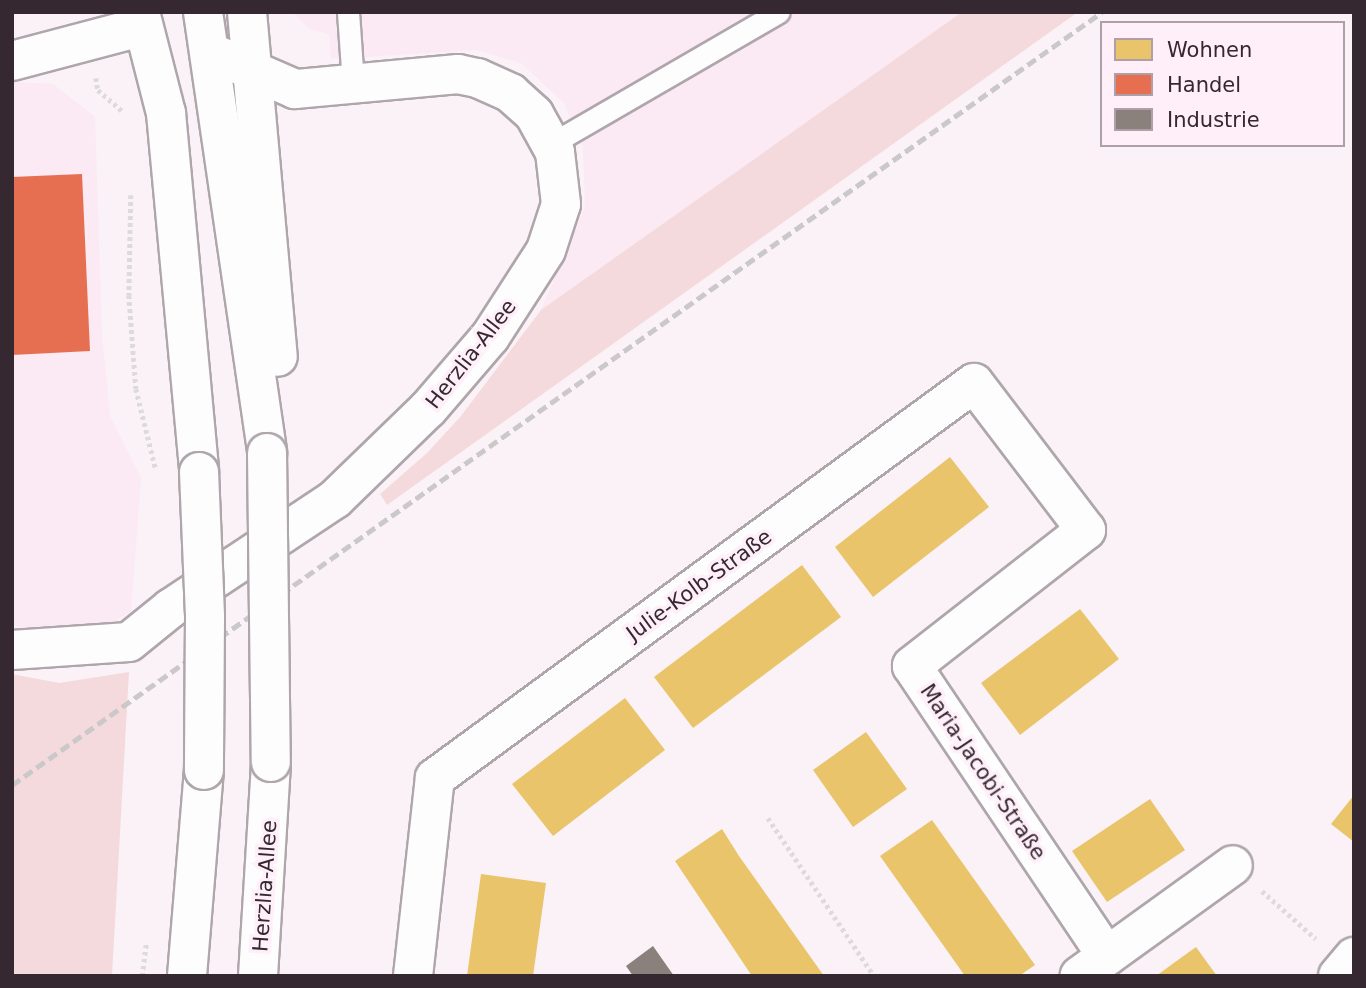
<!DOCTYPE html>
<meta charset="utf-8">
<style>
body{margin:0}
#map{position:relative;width:1366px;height:988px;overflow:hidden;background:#faf2f7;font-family:"DejaVu Sans",sans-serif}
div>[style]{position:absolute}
.built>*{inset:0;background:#fbe9f4}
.green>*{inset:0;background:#f4dadd}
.homes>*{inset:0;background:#e9c46a}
.shops>*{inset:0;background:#e76f51}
.industry>*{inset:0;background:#8a817c}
.path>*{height:4.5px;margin-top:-2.25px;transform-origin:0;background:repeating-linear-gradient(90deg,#dddadc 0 3.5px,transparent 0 7px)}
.roads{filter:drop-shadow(2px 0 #afa6ac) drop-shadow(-2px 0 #afa6ac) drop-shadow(0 2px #afa6ac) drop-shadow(0 -2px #afa6ac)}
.service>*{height:21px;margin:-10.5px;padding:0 10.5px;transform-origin:10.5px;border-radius:10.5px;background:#fefdfe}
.minor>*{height:38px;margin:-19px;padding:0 19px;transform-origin:19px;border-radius:19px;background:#fefdfe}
.primary>*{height:38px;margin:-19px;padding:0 19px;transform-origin:19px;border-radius:19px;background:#fefdfe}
.rail>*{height:5px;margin-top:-2.5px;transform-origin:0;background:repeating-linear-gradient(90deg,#cbc8ca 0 10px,transparent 0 15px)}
.bridges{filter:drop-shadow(2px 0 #afa6ac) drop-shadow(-2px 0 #afa6ac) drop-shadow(0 2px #afa6ac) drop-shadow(0 -2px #afa6ac)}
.primary-bridge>*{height:38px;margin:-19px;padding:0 19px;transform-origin:19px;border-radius:19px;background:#fefdfe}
span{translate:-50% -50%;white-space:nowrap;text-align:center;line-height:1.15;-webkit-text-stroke:7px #feeff8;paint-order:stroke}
.street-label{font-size:21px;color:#352831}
.frame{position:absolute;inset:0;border:14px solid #352831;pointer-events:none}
.legend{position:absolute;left:1100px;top:21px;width:245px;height:126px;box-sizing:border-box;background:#feeff8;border:2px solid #ae9fa8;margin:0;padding:9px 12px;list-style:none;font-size:21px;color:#352831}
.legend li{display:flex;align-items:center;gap:14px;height:35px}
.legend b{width:35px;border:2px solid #ae9fa8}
</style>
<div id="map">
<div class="built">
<div style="clip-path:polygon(292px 12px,962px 12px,541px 310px,585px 207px,583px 147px,564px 103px,521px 63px,476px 50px,331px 59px,329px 34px,309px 29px)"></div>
<div style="clip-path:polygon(12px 82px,53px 84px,95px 117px,102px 336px,110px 416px,141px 478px,131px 611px,111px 624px,41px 632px,12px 625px)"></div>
</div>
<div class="green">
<div style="clip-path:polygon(962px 12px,1078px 12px,387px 505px,380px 494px,427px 453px,461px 416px,541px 310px)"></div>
<div style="clip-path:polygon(129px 672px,112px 976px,12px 976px,12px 674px,59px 683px)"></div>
</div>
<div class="homes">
<div style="clip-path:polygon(950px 457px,989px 507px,873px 597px,835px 547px)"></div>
<div style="clip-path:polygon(802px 565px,841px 617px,693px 728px,654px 677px)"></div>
<div style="clip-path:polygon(1080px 609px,1119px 659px,1020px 735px,981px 683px)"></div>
<div style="clip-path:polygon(625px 698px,665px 750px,553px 836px,512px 784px)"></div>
<div style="clip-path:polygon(866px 732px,907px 789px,853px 827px,813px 770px)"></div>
<div style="clip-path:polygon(1354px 795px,1354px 842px,1331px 824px)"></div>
<div style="clip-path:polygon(1150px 799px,1185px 850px,1107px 902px,1072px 851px)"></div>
<div style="clip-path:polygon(932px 820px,1035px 965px,1019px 976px,965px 976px,880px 856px)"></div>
<div style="clip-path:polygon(722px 829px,739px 856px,824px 976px,752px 976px,675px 861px)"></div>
<div style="clip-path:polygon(481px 874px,546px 883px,533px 976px,467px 976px)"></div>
<div style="clip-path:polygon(1196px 947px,1217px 976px,1156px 976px,1171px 965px)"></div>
</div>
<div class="shops">
<div style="clip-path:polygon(82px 174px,90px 351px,12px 355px,12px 177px)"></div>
</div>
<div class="industry">
<div style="clip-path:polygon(653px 946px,674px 976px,633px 976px,626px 966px)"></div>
</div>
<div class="path">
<div style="left:96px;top:78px;width:12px;rotate:81deg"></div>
<div style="left:98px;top:90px;width:32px;rotate:41deg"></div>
<div style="left:131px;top:195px;width:100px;rotate:91.1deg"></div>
<div style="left:129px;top:295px;width:94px;rotate:85.7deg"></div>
<div style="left:136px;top:389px;width:83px;rotate:76.1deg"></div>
<div style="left:768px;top:818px;width:190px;rotate:56.1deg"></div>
<div style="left:1262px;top:891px;width:72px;rotate:41.6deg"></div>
<div style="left:142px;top:976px;width:32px;rotate:-83deg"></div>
</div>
<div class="roads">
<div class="service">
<div style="left:348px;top:12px;width:72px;rotate:86deg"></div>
<div style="left:551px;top:144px;width:263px;rotate:-30.1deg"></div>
</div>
<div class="minor">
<div style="left:12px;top:61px;width:133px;rotate:-14.8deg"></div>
<div style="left:12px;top:650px;width:117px;rotate:-3.9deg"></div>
<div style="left:129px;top:642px;width:54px;rotate:-39deg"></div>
<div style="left:171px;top:608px;width:197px;rotate:-33.6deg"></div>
<div style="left:335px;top:499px;width:129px;rotate:-44.1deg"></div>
<div style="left:428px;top:409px;width:95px;rotate:-49.3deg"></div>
<div style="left:490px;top:337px;width:103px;rotate:-57.2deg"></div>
<div style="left:546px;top:250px;width:48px;rotate:-71.9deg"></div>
<div style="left:561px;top:204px;width:52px;rotate:-96.6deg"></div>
<div style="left:555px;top:152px;width:43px;rotate:-118.9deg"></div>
<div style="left:534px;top:114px;width:31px;rotate:-138deg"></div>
<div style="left:511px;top:93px;width:37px;rotate:-156deg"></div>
<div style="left:477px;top:78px;width:19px;rotate:-168deg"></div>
<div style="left:458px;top:74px;width:164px;rotate:174.7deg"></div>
<div style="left:295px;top:89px;width:93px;rotate:-156.5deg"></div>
<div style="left:1107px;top:956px;width:155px;rotate:-35.8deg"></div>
<div style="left:413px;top:976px;width:199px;rotate:-83.7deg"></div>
<div style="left:435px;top:778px;width:668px;rotate:-36.24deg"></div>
<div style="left:974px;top:383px;width:185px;rotate:52.7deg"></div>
<div style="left:1086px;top:530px;width:221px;rotate:142deg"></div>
<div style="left:912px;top:666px;width:349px;rotate:56.1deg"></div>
<div style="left:1107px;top:956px;width:34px;rotate:144deg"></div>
<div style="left:1338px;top:976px;width:25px;rotate:-50deg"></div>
</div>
<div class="primary">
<div style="left:140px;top:12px;width:104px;rotate:75.6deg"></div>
<div style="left:166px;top:113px;width:361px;rotate:84.7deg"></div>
<div style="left:203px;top:12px;width:446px;rotate:81.7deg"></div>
<div style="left:247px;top:12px;width:346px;rotate:84.9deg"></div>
<div style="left:187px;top:976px;width:207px;rotate:-85.3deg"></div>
<div style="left:258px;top:976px;width:214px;rotate:-86.5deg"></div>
</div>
</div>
<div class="rail">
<div style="left:12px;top:785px;width:1336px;rotate:-35.34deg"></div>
</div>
<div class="bridges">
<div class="primary-bridge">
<div style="left:267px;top:453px;width:309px;rotate:89.3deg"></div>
<div style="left:199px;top:472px;width:145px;rotate:87.6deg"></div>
<div style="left:205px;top:617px;width:153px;rotate:90.4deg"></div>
</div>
</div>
<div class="street-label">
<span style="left:471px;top:354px;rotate:-52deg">Herzlia-Allee</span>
<span style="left:699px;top:585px;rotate:-36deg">Julie-Kolb-Straße</span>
<span style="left:983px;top:772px;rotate:56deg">Maria-Jacobi-Straße</span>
<span style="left:265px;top:886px;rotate:-86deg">Herzlia-Allee</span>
</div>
<div class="frame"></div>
<ul class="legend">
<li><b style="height:19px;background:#e9c46a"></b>Wohnen</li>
<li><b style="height:19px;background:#e76f51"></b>Handel</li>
<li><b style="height:19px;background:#8a817c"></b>Industrie</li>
</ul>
</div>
